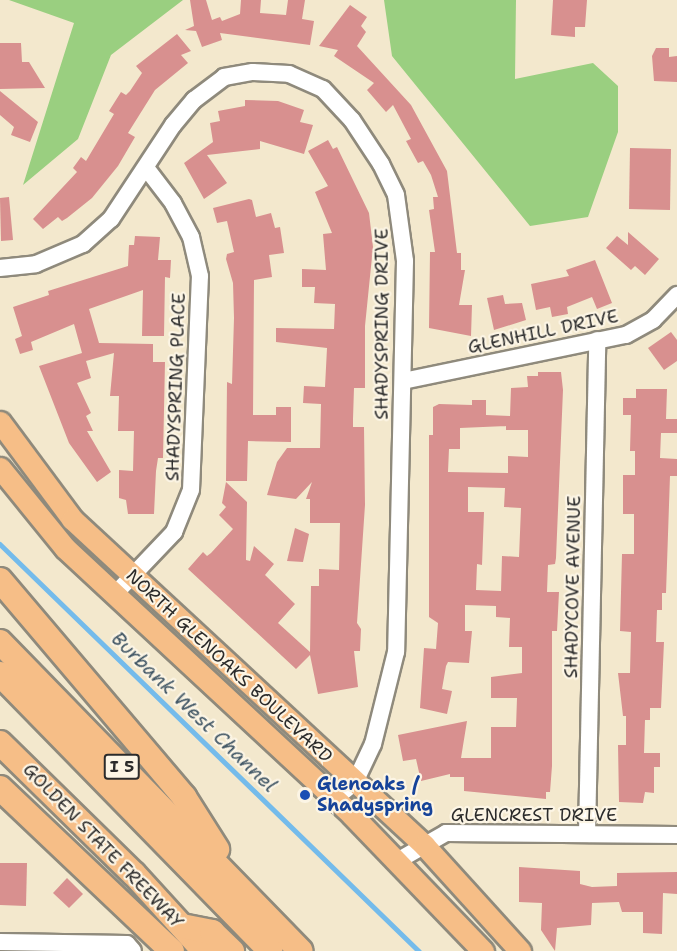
<!DOCTYPE html>
<style>
body{margin:0}
#map{position:relative;width:677px;height:951px;overflow:hidden;background:#f3e8cd;font-family:"Shantell Sans",sans-serif}
div>[style]{position:absolute}
.green>*{inset:0;background:#9acf80}
.stream>*{height:4.5px;margin:-2.25px;padding:0 2.25px;transform-origin:2.25px;border-radius:2.25px;background:#74bbeb}
.building>*{inset:0;background:#d8908f}
.roads{filter:drop-shadow(2px 0 #8f8a7c) drop-shadow(-2px 0 #8f8a7c) drop-shadow(0 2px #8f8a7c) drop-shadow(0 -2px #8f8a7c)}
.minor>*{height:16px;margin:-8px;padding:0 8px;transform-origin:8px;border-radius:8px;background:#fff}
.major>*{height:21px;margin:-10.5px;padding:0 10.5px;transform-origin:10.5px;border-radius:10.5px;background:#f6be87}
.highway>*{height:24px;margin:-12px;padding:0 12px;transform-origin:12px;border-radius:12px;background:#f6be87}
.dots>*{width:16px;height:16px;translate:-50% -50%;box-sizing:border-box;border:3px solid #fcf5e5;border-radius:50%}
span{translate:-50% -50%;white-space:nowrap;text-align:center;line-height:1.15;-webkit-text-stroke:4.5px #fcf5e5;paint-order:stroke}
.shield-label span{padding:2px 4px;background:#fcf5e5;border:2px solid;border-radius:4px;-webkit-text-stroke-width:0}
.shield-label{font-size:16px;color:#2b2b2b;font-weight:700}
.street-label{font-size:18px;color:#2b2b2b}
.transit-label{font-size:18px;color:#164399;font-weight:700}
.left{translate:0 -50%;text-align:left}
.water-label{font-size:20px;color:#415665;font-style:italic}
</style>
<div id="map">
<div class="green">
<div style="clip-path:polygon(9px 0,183px 0,111px 55px,78px 139px,23px 185px,74px 23px)"></div>
<div style="clip-path:polygon(384px 0,516px 0,515px 79px,593px 63px,618px 86px,618px 132px,588px 217px,530px 226px,392px 56px)"></div>
</div>
<div class="stream">
<div style="left:0;top:544px;width:584px;rotate:44.17deg"></div>
</div>
<div class="building">
<div style="clip-path:polygon(190px 0,206px 0,212px 20px,220px 17px,222px 21px,240px 14px,241px 0,261px 0,260px 13px,286px 15px,288px 0,305px 0,302px 19px,314px 21px,310px 45px,220px 33px,222px 40px,202px 47px,196px 31px,185px 30px,194px 26px)"></div>
<div style="clip-path:polygon(553px 0,587px 0,585px 27px,575px 27px,575px 37px,551px 35px)"></div>
<div style="clip-path:polygon(350px 5px,367px 17px,361px 26px,366px 32px,357px 46px,411px 105px,447px 171px,457px 253px,461px 253px,461px 270px,465px 270px,459px 305px,472px 305px,471px 336px,429px 328px,430px 252px,435px 252px,429px 210px,434px 209px,433px 197px,438px 197px,431px 175px,423px 161px,418px 163px,406px 141px,411px 139px,393px 105px,386px 112px,367px 90px,374px 83px,334px 56px,338px 50px,319px 46px)"></div>
<div style="clip-path:polygon(177px 34px,191px 51px,181px 55px,188px 63px,155px 90px,128px 133px,135px 137px,118px 166px,92px 198px,67px 218px,62px 221px,58px 217px,43px 229px,33px 219px,77px 172px,73px 168px,81px 157px,86px 161px,114px 114px,109px 111px,121px 92px,126px 95px,130px 91px,142px 73px,136px 66px)"></div>
<div style="clip-path:polygon(0 43px,21px 43px,22px 62px,29px 62px,45px 88px,0 89px)"></div>
<div style="clip-path:polygon(656px 48px,669px 48px,669px 57px,677px 56px,677px 82px,654px 81px,652px 56px)"></div>
<div style="clip-path:polygon(0 91px,38px 122px,30px 142px,11px 135px,14px 127px,0 115px)"></div>
<div style="clip-path:polygon(245px 100px,278px 101px,304px 110px,300px 122px,313px 125px,304px 154px,260px 141px,260px 149px,207px 155px,227px 183px,204px 199px,184px 163px,213px 142px,210px 123px,220px 121px,218px 111px,245px 106px)"></div>
<div style="clip-path:polygon(328px 140px,333px 149px,337px 147px,369px 213px,373px 247px,365px 326px,365px 388px,354px 388px,353px 419px,353px 427px,364px 427px,365px 505px,357px 623px,361px 629px,360px 651px,354px 651px,358px 687px,318px 694px,310px 655px,296px 669px,188px 569px,203px 552px,207px 556px,211px 553px,233px 529px,219px 515px,226px 507px,222px 503px,226px 482px,247px 502px,246px 560px,250px 561px,254px 546px,274px 564px,265px 575px,295px 604px,278px 623px,310px 652px,311px 586px,319px 586px,319px 569px,339px 570px,340px 523px,310px 523px,310px 499px,306px 499px,312px 482px,296px 499px,267px 495px,277px 462px,287px 448px,320px 448px,321px 404px,303px 403px,304px 386px,325px 387px,327px 348px,276px 342px,276px 328px,334px 329px,335px 304px,314px 303px,315px 287px,302px 287px,302px 269px,326px 270px,323px 234px,332px 233px,315px 192px,328px 186px,308px 151px)"></div>
<div style="clip-path:polygon(630px 148px,671px 149px,670px 210px,629px 209px)"></div>
<div style="clip-path:polygon(9px 197px,13px 240px,1px 241px,0 198px)"></div>
<div style="clip-path:polygon(249px 199px,252px 200px,256px 217px,271px 213px,275px 228px,280px 227px,284px 253px,269px 255px,272px 277px,254px 280px,253px 415px,276px 415px,276px 407px,291px 407px,291px 442px,248px 441px,247px 481px,226px 481px,227px 382px,232px 384px,234px 318px,233px 283px,226px 259px,227px 254px,234px 252px,227px 221px,217px 223px,213px 208px)"></div>
<div style="clip-path:polygon(628px 232px,659px 259px,645px 275px,635px 266px,631px 270px,606px 248px,617px 236px,628px 245px)"></div>
<div style="clip-path:polygon(135px 236px,160px 237px,158px 260px,171px 260px,170px 278px,165px 277px,164px 336px,142px 336px,143px 290px,89px 309px,99px 343px,153px 344px,153px 362px,165px 362px,163px 458px,158px 458px,156px 471px,154px 514px,128px 514px,126px 500px,119px 498px,119px 470px,133px 471px,134px 431px,118px 431px,119px 396px,110px 396px,114px 353px,86px 361px,91px 378px,77px 383px,91px 413px,86px 416px,93px 431px,87px 431px,111px 472px,97px 482px,69px 443px,39px 366px,82px 353px,74px 324px,31px 342px,33px 350px,20px 354px,15px 339px,22px 336px,13px 307px,49px 295px,48px 291px,128px 266px,129px 245px,134px 245px)"></div>
<div style="clip-path:polygon(595px 260px,612px 303px,597px 309px,592px 297px,567px 307px,568px 314px,552px 317px,550px 307px,536px 310px,531px 284px,569px 276px,566px 270px)"></div>
<div style="clip-path:polygon(503px 295px,505px 304px,522px 303px,526px 320px,494px 330px,487px 298px)"></div>
<div style="clip-path:polygon(671px 332px,677px 340px,677px 361px,664px 370px,648px 348px)"></div>
<div style="clip-path:polygon(evenodd,538px 372px,561px 372px,563px 390px,556px 558px,555px 564px,548px 565px,547px 592px,559px 592px,557px 631px,552px 631px,552px 766px,550px 792px,546px 792px,546px 799px,464px 791px,464px 777px,450px 777px,450px 774px,421px 781px,416px 759px,403px 761px,398px 735px,467px 721px,461px 758px,491px 758px,491px 727px,516px 727px,517px 698px,491px 698px,491px 677px,522px 673px,522px 647px,509px 647px,510px 618px,496px 617px,496px 606px,465px 605px,465px 631px,472px 631px,469px 663px,448px 662px,446px 666px,442px 689px,452px 691px,447px 714px,420px 708px,424px 648px,436px 649px,438px 623px,429px 617px,429px 435px,433px 435px,433px 407px,439px 404px,472px 405px,472px 400px,486px 400px,486px 415px,510px 416px,511px 388px,528px 387px,527px 376px,538px 376px,538px 372px,506px 426px,506px 430px,528px 430px,528px 457px,508px 456px,508px 473px,448px 472px,449px 449px,460px 449px,460px 428px,506px 426px,538px 372px,468px 487px,505px 488px,504px 507px,521px 508px,519px 557px,502px 556px,501px 591px,476px 590px,477px 564px,482px 565px,484px 512px,468px 512px,468px 487px)"></div>
<div style="clip-path:polygon(636px 389px,667px 389px,666px 419px,677px 419px,677px 433px,661px 433px,660px 458px,677px 459px,677px 476px,670px 476px,666px 593px,662px 593px,662px 610px,657px 610px,656px 642px,664px 642px,661px 708px,650px 708px,650px 720px,645px 720px,644px 753px,660px 753px,660px 767px,654px 767px,654px 793px,645px 792px,643px 803px,619px 802px,618px 745px,626px 745px,626px 716px,623px 716px,618px 673px,630px 673px,631px 632px,620px 631px,622px 554px,634px 554px,634px 514px,623px 514px,623px 475px,635px 475px,635px 451px,630px 451px,631px 415px,623px 415px,623px 398px,636px 398px)"></div>
<div style="clip-path:polygon(295px 528px,309px 534px,303px 562px,287px 561px)"></div>
<div style="clip-path:polygon(0 863px,27px 863px,26px 906px,0 905px)"></div>
<div style="clip-path:polygon(519px 867px,580px 871px,580px 884px,592px 887px,617px 886px,617px 873px,677px 872px,677px 894px,663px 893px,662px 934px,643px 933px,643px 912px,622px 912px,619px 902px,592px 903px,591px 925px,557px 928px,555px 951px,541px 930px,542px 903px,519px 902px)"></div>
<div style="clip-path:polygon(67px 878px,83px 894px,69px 908px,53px 893px)"></div>
</div>
<div class="roads">
<div class="minor">
<div style="left:0;top:268px;width:36px;rotate:-6deg"></div>
<div style="left:36px;top:264px;width:51px;rotate:-23.1deg"></div>
<div style="left:83px;top:244px;width:38px;rotate:-42deg"></div>
<div style="left:111px;top:219px;width:113px;rotate:-56.6deg"></div>
<div style="left:173px;top:125px;width:33px;rotate:-50deg"></div>
<div style="left:194px;top:100px;width:38px;rotate:-37deg"></div>
<div style="left:224px;top:77px;width:29px;rotate:-10deg"></div>
<div style="left:253px;top:72px;width:36px;rotate:3deg"></div>
<div style="left:289px;top:74px;width:37px;rotate:24deg"></div>
<div style="left:323px;top:89px;width:42px;rotate:46.9deg"></div>
<div style="left:352px;top:120px;width:53px;rotate:56.6deg"></div>
<div style="left:381px;top:164px;width:34px;rotate:64deg"></div>
<div style="left:396px;top:195px;width:67px;rotate:82.2deg"></div>
<div style="left:405px;top:261px;width:391px;rotate:91.3deg"></div>
<div style="left:396px;top:652px;width:95px;rotate:104deg"></div>
<div style="left:373px;top:744px;width:42px;rotate:115.3deg"></div>
<div style="left:355px;top:782px;width:26px;rotate:140deg"></div>
<div style="left:403px;top:381px;width:228px;rotate:-11.7deg"></div>
<div style="left:626px;top:335px;width:31px;rotate:-29deg"></div>
<div style="left:653px;top:320px;width:35px;rotate:-46deg"></div>
<div style="left:115px;top:594px;width:86px;rotate:-46.4deg"></div>
<div style="left:174px;top:532px;width:45px;rotate:-68deg"></div>
<div style="left:191px;top:490px;width:214px;rotate:-87.6deg"></div>
<div style="left:200px;top:276px;width:40px;rotate:-103deg"></div>
<div style="left:191px;top:237px;width:38px;rotate:-118deg"></div>
<div style="left:173px;top:203px;width:43px;rotate:-127.4deg"></div>
<div style="left:587px;top:834px;width:494px;rotate:-88.8deg"></div>
<div style="left:399px;top:860px;width:54px;rotate:-29.9deg"></div>
<div style="left:446px;top:833px;width:231px;rotate:0.5deg"></div>
<div style="left:0;top:942px;width:127px;rotate:0.9deg"></div>
<div style="left:127px;top:944px;width:9px;rotate:49deg"></div>
</div>
<div class="major">
<div style="left:0;top:422px;width:121px;rotate:53.4deg"></div>
<div style="left:72px;top:519px;width:480px;rotate:42.8deg"></div>
<div style="left:424px;top:845px;width:143px;rotate:47.8deg"></div>
<div style="left:0;top:468px;width:103px;rotate:50.9deg"></div>
<div style="left:65px;top:548px;width:392px;rotate:42.9deg"></div>
<div style="left:352px;top:815px;width:189px;rotate:46.1deg"></div>
</div>
<div class="highway">
<div style="left:0;top:580px;width:285px;rotate:49.7deg"></div>
<div style="left:184px;top:797px;width:62px;rotate:57.6deg"></div>
<div style="left:0;top:642px;width:431px;rotate:45.8deg"></div>
<div style="left:0;top:674px;width:387px;rotate:45.7deg"></div>
<div style="left:0;top:743px;width:187px;rotate:44.4deg"></div>
<div style="left:134px;top:874px;width:104px;rotate:47.7deg"></div>
<div style="left:0;top:788px;width:237px;rotate:43.5deg"></div>
<div style="left:182px;top:926px;width:31px;rotate:11deg"></div>
<div style="left:212px;top:932px;width:28px;rotate:44deg"></div>
</div>
</div>
<div class="dots">
<div style="left:305px;top:795px;background:#1a4fb4"></div>
</div>
<div class="shield-label">
<span style="left:122px;top:767px">I 5</span>
</div>
<div class="street-label">
<span style="left:382px;top:324px;rotate:-90deg">SHADYSPRING DRIVE</span>
<span style="left:543px;top:332px;rotate:-12deg">GLENHILL DRIVE</span>
<span style="left:176px;top:387px;rotate:-88deg">SHADYSPRING PLACE</span>
<span style="left:573px;top:587px;rotate:-89deg">SHADYCOVE AVENUE</span>
<span style="left:229px;top:666px;rotate:43deg">NORTH GLENOAKS BOULEVARD</span>
<span style="left:534px;top:815px">GLENCREST DRIVE</span>
<span style="left:103px;top:846px;rotate:46deg">GOLDEN STATE FREEWAY</span>
</div>
<div class="transit-label">
<span class="left" style="left:317px;top:795px">Glenoaks /<br>Shadyspring</span>
</div>
<div class="water-label">
<span style="left:194px;top:712px;rotate:44deg">Burbank West Channel</span>
</div>
</div>
